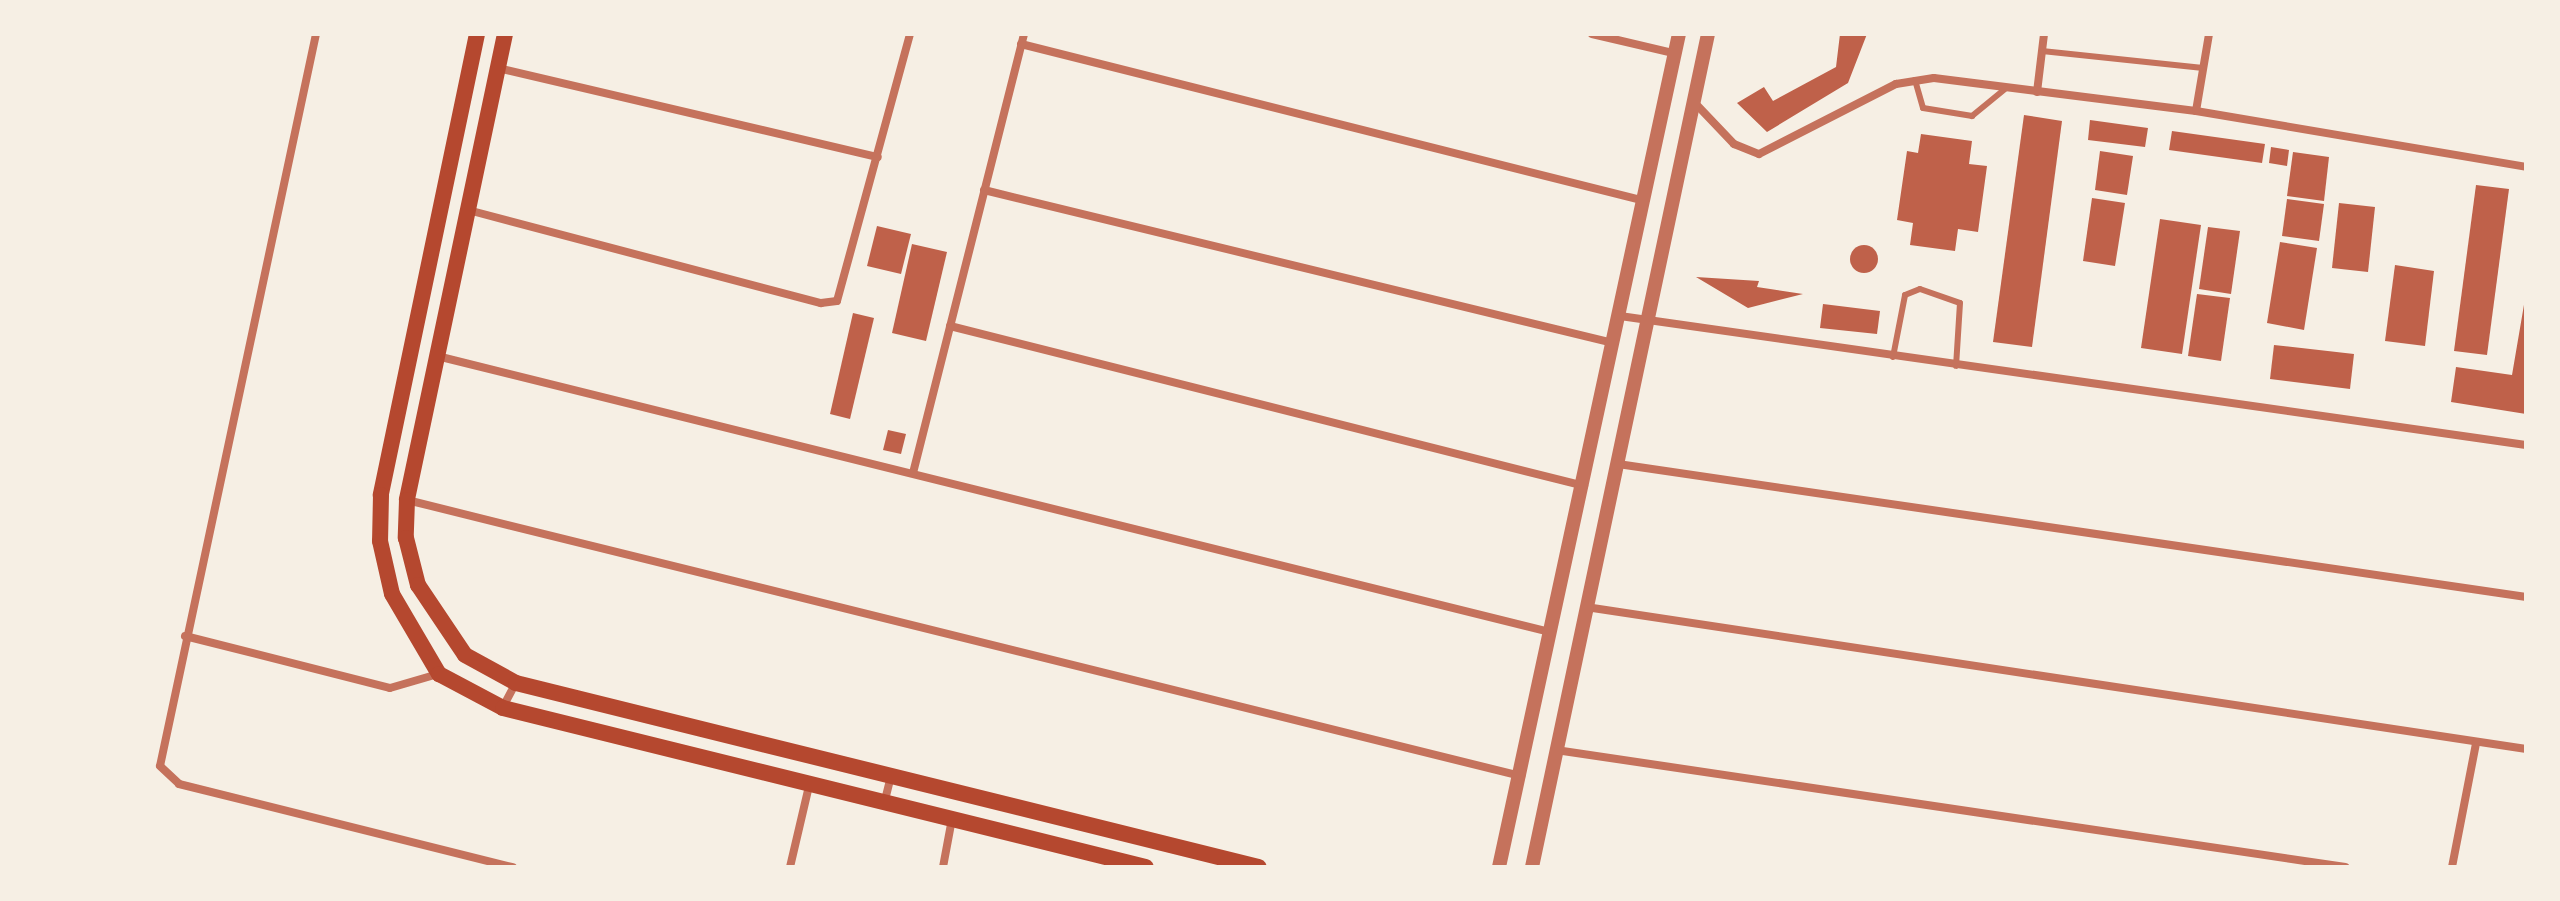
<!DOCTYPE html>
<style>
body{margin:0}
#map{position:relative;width:2560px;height:901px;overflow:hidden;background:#f6efe4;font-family:Karla,sans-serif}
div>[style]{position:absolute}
.building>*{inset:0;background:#bf614a}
.round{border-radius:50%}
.service>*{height:6px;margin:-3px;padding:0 3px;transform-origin:3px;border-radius:3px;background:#c5725c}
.minor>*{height:8px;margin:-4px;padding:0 4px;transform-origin:4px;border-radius:4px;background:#c5725c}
.tertiary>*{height:14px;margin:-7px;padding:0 7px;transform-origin:7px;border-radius:7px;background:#c5725c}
.secondary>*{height:16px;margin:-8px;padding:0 8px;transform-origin:8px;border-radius:8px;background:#b5482f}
span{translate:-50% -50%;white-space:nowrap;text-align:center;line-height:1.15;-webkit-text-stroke:8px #f6efe4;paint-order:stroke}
.frame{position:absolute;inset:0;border:36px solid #f6efe4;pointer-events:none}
</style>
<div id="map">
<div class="building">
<div style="clip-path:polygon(1840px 34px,1867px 34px,1848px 83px,1767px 132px,1737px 103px,1764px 87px,1773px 101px,1836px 67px)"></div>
<div style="clip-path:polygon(2024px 115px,2062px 121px,2032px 347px,1993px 342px)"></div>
<div style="clip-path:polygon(2090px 120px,2148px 128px,2145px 147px,2088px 140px)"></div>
<div style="clip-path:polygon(2172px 131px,2265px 144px,2262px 163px,2169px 150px)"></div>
<div style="clip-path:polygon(1921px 134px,1972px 141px,1969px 164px,1987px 166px,1978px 232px,1958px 229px,1955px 251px,1910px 245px,1913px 223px,1897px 220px,1907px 151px,1918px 153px)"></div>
<div style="clip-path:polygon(2271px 147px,2289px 150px,2287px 166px,2269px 163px)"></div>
<div style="clip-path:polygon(2100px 151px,2133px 156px,2127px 195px,2095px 190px)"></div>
<div style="clip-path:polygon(2293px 152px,2329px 157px,2324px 201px,2287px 196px)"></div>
<div style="clip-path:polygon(2476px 185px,2509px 189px,2487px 355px,2454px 351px)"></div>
<div style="clip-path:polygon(2092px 198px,2125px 203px,2115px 266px,2083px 261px)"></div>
<div style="clip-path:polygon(2287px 199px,2324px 204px,2319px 241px,2282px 236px)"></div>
<div style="clip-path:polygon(2339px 203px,2375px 207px,2368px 272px,2332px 268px)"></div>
<div style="clip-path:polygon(2160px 219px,2201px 225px,2182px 354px,2141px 348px)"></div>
<div style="clip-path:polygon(877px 226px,911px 234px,901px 274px,867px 266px)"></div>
<div style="clip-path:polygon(2208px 227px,2240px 231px,2231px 294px,2199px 289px)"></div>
<div style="clip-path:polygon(2280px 242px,2317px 248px,2304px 330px,2267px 323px)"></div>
<div style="clip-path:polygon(912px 244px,947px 252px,926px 341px,892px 333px)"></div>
<div class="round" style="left:1850px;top:245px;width:28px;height:28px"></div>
<div style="clip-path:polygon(2395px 265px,2434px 271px,2425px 346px,2385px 341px)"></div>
<div style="clip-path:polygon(1696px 277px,1759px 281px,1757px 287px,1803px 294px,1748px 308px)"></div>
<div style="clip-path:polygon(2526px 293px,2526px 414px,2451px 402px,2456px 367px,2512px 375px)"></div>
<div style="clip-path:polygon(2197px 294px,2230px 298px,2221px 361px,2188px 356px)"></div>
<div style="clip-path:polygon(1823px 304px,1880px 311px,1877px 334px,1820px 328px)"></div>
<div style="clip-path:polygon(853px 313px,874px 318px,850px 419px,830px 414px)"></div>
<div style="clip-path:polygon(2274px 345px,2354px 354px,2350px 389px,2270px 379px)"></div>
<div style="clip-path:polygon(888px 430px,906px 434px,901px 454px,883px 450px)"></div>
</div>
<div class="service">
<div style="left:2042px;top:51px;width:162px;rotate:6deg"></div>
<div style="left:1915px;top:80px;width:29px;rotate:74deg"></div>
<div style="left:1923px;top:108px;width:50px;rotate:9.3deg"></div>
<div style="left:1972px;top:116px;width:43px;rotate:-39.3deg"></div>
<div style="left:1893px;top:357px;width:63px;rotate:-79deg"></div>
<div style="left:1905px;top:295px;width:16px;rotate:-22deg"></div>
<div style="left:1920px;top:289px;width:42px;rotate:19.3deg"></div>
<div style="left:1960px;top:303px;width:63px;rotate:93.6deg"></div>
</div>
<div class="minor">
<div style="left:316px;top:34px;width:748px;rotate:102.03deg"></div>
<div style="left:160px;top:766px;width:26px;rotate:43deg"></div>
<div style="left:179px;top:784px;width:344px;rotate:14deg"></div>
<div style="left:1592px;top:34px;width:87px;rotate:13.2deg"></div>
<div style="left:1021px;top:44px;width:643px;rotate:14.12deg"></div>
<div style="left:498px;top:68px;width:390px;rotate:13.2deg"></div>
<div style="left:2037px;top:92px;width:58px;rotate:-83.1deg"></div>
<div style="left:1694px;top:102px;width:58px;rotate:46.4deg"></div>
<div style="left:1734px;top:144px;width:27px;rotate:22deg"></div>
<div style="left:1759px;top:154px;width:154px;rotate:-27.1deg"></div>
<div style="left:1896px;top:84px;width:38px;rotate:-9deg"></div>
<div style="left:1934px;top:78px;width:264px;rotate:7.2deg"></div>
<div style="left:2196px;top:111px;width:335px;rotate:9.6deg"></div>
<div style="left:2196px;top:111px;width:78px;rotate:-80.4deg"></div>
<div style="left:984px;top:190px;width:647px;rotate:13.67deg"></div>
<div style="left:468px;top:210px;width:365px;rotate:14.8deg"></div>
<div style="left:821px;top:303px;width:16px;rotate:-7deg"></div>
<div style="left:837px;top:301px;width:277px;rotate:-74.7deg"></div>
<div style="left:1620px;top:316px;width:915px;rotate:8.1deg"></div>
<div style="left:950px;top:326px;width:654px;rotate:14.16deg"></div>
<div style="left:437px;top:356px;width:1147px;rotate:13.93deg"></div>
<div style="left:1618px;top:464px;width:918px;rotate:8.33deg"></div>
<div style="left:913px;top:473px;width:453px;rotate:-75.8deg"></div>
<div style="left:407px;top:500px;width:1148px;rotate:13.92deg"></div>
<div style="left:1586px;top:607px;width:951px;rotate:8.59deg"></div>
<div style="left:185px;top:636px;width:211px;rotate:14.2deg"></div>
<div style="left:390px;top:688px;width:50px;rotate:-16.3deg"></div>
<div style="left:503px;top:707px;width:27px;rotate:-62deg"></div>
<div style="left:1556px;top:750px;width:798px;rotate:8.43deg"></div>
<div style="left:884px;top:804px;width:29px;rotate:-76deg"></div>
<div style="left:790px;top:867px;width:83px;rotate:-76.8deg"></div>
<div style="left:943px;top:867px;width:49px;rotate:-79.4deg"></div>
<div style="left:2452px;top:867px;width:126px;rotate:-79deg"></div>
</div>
<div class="tertiary">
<div style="left:1499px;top:867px;width:852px;rotate:-77.81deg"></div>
<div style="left:1532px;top:867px;width:851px;rotate:-78.07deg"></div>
</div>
<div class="secondary">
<div style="left:477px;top:34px;width:471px;rotate:101.8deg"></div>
<div style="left:381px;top:495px;width:46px;rotate:91.2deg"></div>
<div style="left:380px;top:541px;width:54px;rotate:77.2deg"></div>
<div style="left:392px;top:594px;width:93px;rotate:59.6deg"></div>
<div style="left:439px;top:674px;width:72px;rotate:28deg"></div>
<div style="left:503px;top:708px;width:662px;rotate:13.89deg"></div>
<div style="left:505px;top:34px;width:476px;rotate:101.9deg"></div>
<div style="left:407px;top:500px;width:38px;rotate:92deg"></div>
<div style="left:406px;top:538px;width:49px;rotate:75.7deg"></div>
<div style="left:418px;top:585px;width:84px;rotate:56.1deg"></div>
<div style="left:465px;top:655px;width:58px;rotate:28.8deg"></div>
<div style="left:516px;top:683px;width:765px;rotate:13.91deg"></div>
</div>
<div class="frame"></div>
</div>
